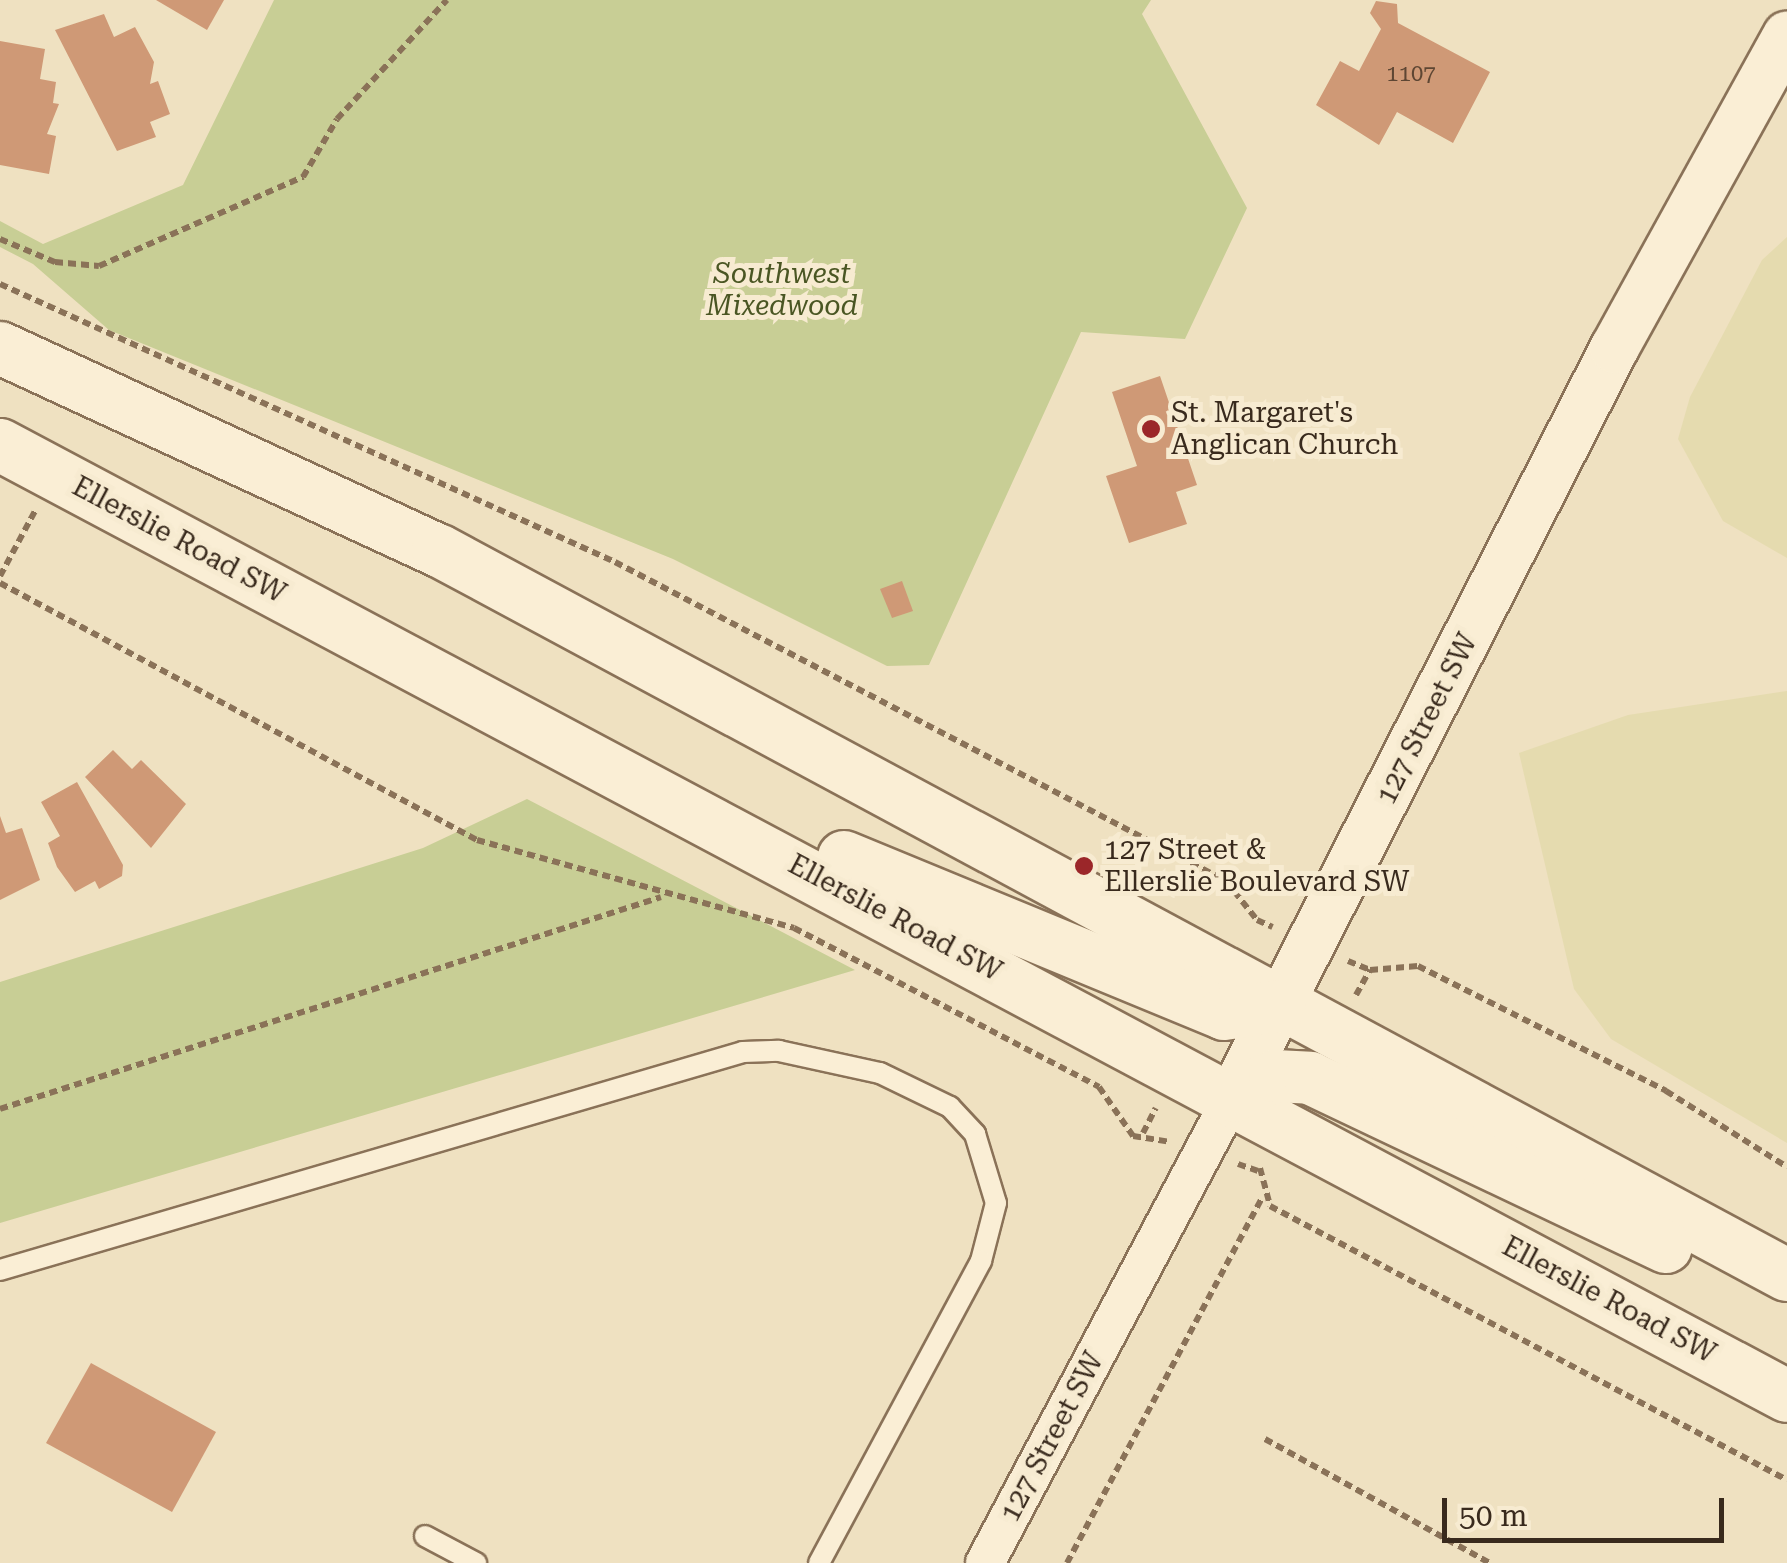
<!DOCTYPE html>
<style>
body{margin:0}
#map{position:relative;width:1787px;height:1563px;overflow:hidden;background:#efe1c1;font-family:"Roboto Serif",serif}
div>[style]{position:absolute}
.farmland>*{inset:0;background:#e5dbaf}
.green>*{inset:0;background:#c8ce95}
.building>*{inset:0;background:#cf9976}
.path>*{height:6px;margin-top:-3px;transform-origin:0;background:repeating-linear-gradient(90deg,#8a7258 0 8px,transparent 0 13px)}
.roads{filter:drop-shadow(2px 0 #8a7258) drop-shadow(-2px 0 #8a7258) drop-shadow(0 2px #8a7258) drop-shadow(0 -2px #8a7258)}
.service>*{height:20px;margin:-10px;padding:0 10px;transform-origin:10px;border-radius:10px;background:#faeed5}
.minor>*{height:38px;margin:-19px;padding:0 19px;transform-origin:19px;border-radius:19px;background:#faeed5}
.tertiary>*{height:48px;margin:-24px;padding:0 24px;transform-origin:24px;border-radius:24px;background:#faeed5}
.secondary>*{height:52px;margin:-26px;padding:0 26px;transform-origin:26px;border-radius:26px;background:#faeed5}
.dots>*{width:28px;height:28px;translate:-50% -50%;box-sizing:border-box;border:5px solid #f7ebd1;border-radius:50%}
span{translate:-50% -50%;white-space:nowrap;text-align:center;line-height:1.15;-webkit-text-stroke:10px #f7ebd1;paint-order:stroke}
.number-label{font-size:22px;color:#5e4633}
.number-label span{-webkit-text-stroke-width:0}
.park-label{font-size:28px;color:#4a5623;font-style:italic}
.poi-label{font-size:28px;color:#392a1d}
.left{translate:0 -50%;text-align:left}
.street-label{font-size:28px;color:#392a1d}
.scale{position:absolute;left:1442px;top:1498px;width:282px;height:45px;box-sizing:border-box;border:5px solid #392a1d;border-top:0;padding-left:12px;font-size:30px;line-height:35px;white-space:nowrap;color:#392a1d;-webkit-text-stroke:8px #f7ebd1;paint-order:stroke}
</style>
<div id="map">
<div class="farmland">
<div style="clip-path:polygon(1787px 237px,1787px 558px,1723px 521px,1678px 439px,1690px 397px,1762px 260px)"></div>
<div style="clip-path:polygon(1787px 691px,1787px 1143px,1611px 1039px,1574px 989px,1519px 753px,1628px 715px)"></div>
</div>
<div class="green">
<div style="clip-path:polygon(274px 0,1151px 0,1142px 14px,1247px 208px,1185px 339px,1081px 332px,929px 665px,887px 666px,673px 559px,109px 330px,33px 264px,0 247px,0 221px,43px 244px,183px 185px)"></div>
<div style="clip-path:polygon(527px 799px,855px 970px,0 1223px,0 982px,423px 848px)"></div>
</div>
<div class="building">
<div style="clip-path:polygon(156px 0,224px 0,207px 30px)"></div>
<div style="clip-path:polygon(1376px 1px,1397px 4px,1398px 23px,1490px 72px,1453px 143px,1397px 112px,1379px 145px,1316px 105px,1340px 61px,1359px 71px,1381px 29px,1370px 13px)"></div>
<div style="clip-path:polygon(104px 14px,114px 37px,135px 27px,154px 62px,150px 84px,158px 81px,170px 114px,150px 122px,156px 137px,117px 151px,55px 30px)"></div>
<div style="clip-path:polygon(0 41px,45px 49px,40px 79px,56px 82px,53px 103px,59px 104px,47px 134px,56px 136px,49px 174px,0 165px)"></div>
<div style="clip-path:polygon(1160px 376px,1197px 485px,1176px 492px,1187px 524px,1129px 543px,1106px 476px,1137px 466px,1112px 392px)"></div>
<div style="clip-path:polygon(902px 581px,913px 611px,892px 618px,880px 589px)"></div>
<div style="clip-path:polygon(113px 750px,132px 769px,141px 760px,186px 804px,151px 848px,85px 777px)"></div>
<div style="clip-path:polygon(77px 782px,123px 865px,122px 876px,99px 889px,95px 881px,75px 892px,57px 867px,48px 843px,60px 836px,41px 802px)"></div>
<div style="clip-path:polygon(0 816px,6px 833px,22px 828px,40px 880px,0 900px)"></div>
<div style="clip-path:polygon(91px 1363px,216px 1432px,172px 1512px,46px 1443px)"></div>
</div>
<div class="path">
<div style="left:0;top:239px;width:60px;rotate:22.7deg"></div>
<div style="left:55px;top:262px;width:44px;rotate:5.2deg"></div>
<div style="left:99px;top:266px;width:223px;rotate:-23.6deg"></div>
<div style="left:303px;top:177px;width:67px;rotate:-59.6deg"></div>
<div style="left:337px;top:119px;width:162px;rotate:-47.3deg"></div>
<div style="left:0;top:284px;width:675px;rotate:24.32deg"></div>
<div style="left:615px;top:562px;width:689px;rotate:27.57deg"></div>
<div style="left:1226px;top:881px;width:50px;rotate:51.5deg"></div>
<div style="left:1257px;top:920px;width:17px;rotate:24deg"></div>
<div style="left:0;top:576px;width:74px;rotate:-61.7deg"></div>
<div style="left:0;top:583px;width:542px;rotate:28.32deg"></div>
<div style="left:477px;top:840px;width:329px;rotate:15.5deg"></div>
<div style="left:794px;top:928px;width:344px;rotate:27.5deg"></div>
<div style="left:1099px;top:1087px;width:60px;rotate:55.2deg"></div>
<div style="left:1133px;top:1136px;width:36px;rotate:9deg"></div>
<div style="left:1348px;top:961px;width:24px;rotate:22deg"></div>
<div style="left:1370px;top:970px;width:48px;rotate:-4.8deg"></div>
<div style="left:1418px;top:966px;width:278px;rotate:26.7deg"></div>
<div style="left:1666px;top:1091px;width:143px;rotate:32.1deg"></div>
<div style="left:1356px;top:995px;width:29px;rotate:-61deg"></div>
<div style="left:0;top:1109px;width:694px;rotate:-17.78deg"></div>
<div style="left:1143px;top:1133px;width:28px;rotate:-63deg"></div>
<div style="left:1238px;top:1164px;width:21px;rotate:19deg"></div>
<div style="left:1260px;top:1168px;width:39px;rotate:75deg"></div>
<div style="left:1270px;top:1206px;width:585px;rotate:27.92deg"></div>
<div style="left:1265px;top:1439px;width:257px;rotate:28.9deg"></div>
<div style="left:1067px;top:1563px;width:414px;rotate:-61.9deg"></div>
</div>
<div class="roads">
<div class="service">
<div style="left:0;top:1270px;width:774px;rotate:-16.35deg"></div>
<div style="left:743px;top:1052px;width:36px;rotate:-2deg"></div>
<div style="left:779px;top:1051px;width:103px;rotate:12.3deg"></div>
<div style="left:880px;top:1073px;width:78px;rotate:25.9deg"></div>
<div style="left:950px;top:1107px;width:37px;rotate:47deg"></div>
<div style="left:975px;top:1134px;width:72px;rotate:73.1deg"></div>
<div style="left:996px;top:1203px;width:60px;rotate:104.5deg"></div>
<div style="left:981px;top:1261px;width:343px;rotate:118.2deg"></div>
<div style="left:425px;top:1536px;width:58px;rotate:27.9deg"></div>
</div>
<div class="minor">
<div style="left:985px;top:1563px;width:529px;rotate:-62.03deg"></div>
</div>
<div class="tertiary">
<div style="left:1233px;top:1096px;width:839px;rotate:-62.98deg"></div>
<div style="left:1614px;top:349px;width:358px;rotate:-61.1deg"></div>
</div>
<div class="secondary">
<div style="left:0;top:348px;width:482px;rotate:24.8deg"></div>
<div style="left:438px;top:550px;width:1531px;rotate:28.26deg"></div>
<div style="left:0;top:445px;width:2024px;rotate:28.02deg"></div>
<div style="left:844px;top:857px;width:411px;rotate:22.4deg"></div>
<div style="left:1224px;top:1014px;width:56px;rotate:-8.3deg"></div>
<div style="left:1233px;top:1096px;width:47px;rotate:-25.5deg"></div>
<div style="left:1275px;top:1076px;width:35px;rotate:3deg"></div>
<div style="left:1310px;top:1078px;width:394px;rotate:25.4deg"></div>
</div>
</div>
<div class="dots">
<div style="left:1151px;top:429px;background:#9b2629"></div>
<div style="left:1084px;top:866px;background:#9b2629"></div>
</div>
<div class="number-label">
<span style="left:1411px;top:74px">1107</span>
</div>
<div class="park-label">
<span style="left:782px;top:290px">Southwest<br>Mixedwood</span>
</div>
<div class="poi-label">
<span class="left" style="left:1171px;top:429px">St. Margaret's<br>Anglican Church</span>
<span class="left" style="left:1104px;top:866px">127 Street &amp;<br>Ellerslie Boulevard SW</span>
</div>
<div class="street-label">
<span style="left:179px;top:540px;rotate:28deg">Ellerslie Road SW</span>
<span style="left:1427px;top:719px;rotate:-63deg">127 Street SW</span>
<span style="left:895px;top:918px;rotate:28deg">Ellerslie Road SW</span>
<span style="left:1609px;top:1300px;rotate:28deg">Ellerslie Road SW</span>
<span style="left:1052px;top:1437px;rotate:-62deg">127 Street SW</span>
</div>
<div class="scale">50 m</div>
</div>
